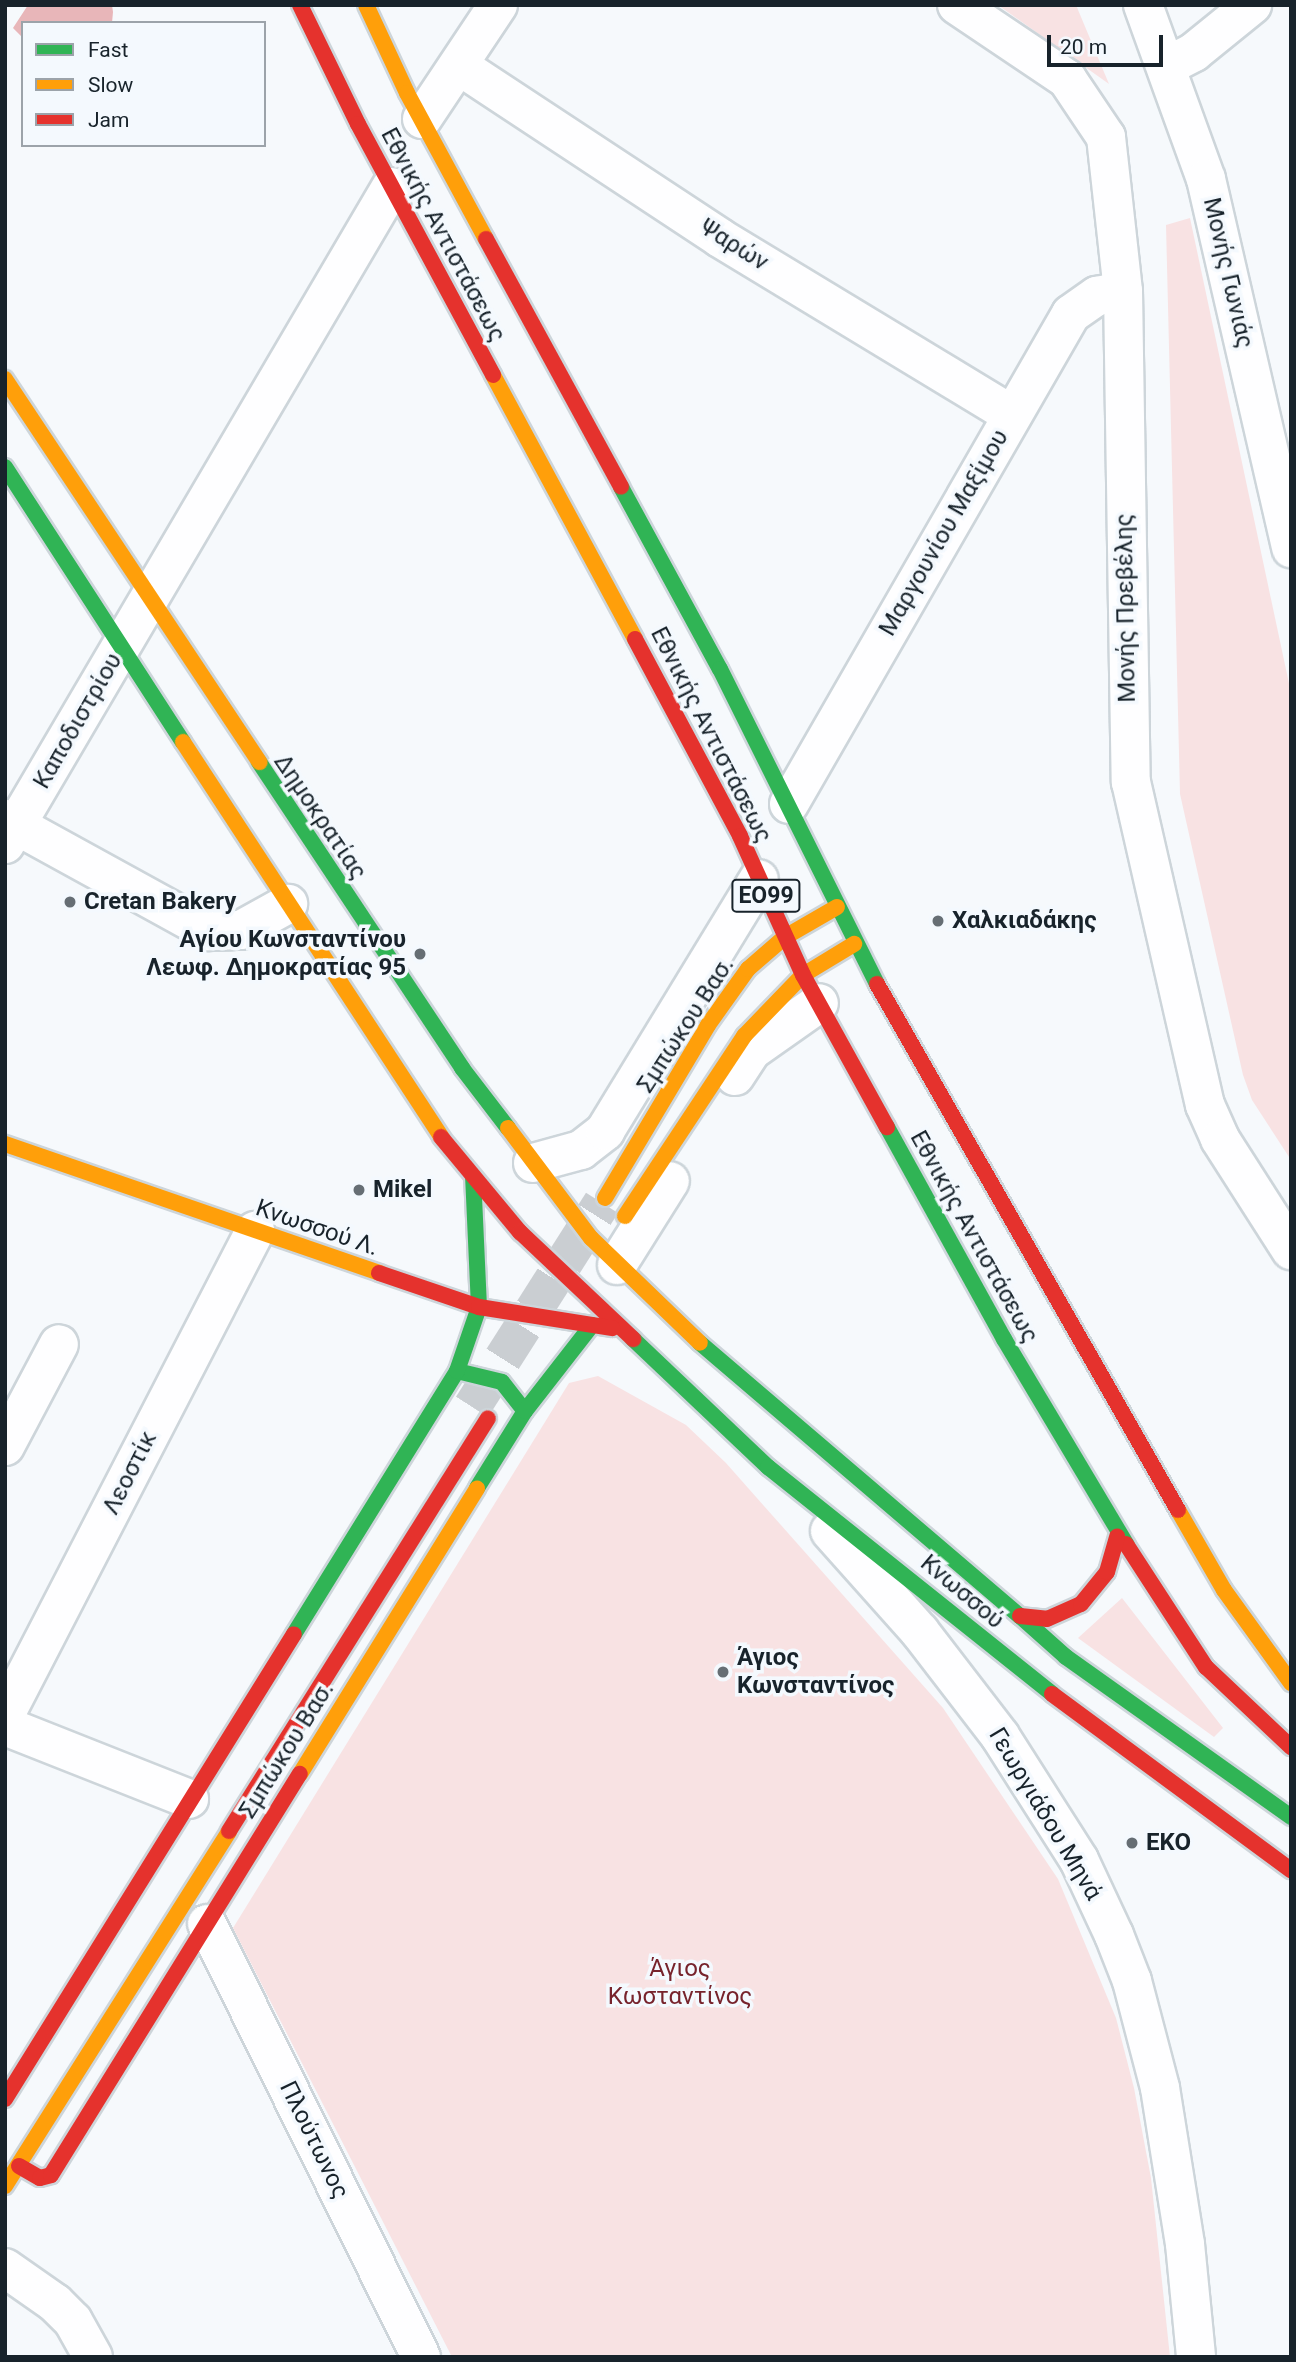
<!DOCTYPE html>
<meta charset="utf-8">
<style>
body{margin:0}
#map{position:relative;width:1296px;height:2362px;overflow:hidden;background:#f6f9fc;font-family:Roboto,sans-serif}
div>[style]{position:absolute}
.green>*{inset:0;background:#f8e2e3}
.water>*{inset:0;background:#e8b6b9}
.secondary-tunnel>*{height:38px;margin-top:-19px;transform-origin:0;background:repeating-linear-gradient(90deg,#caced2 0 38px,transparent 0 57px)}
.roads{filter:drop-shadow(2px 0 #cdd5da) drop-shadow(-2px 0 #cdd5da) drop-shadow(0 2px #cdd5da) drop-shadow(0 -2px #cdd5da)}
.street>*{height:38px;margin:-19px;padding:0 19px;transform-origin:19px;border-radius:19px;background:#fefeff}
.fast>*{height:16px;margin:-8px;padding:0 8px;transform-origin:8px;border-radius:8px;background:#30b455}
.slow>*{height:16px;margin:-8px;padding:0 8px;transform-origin:8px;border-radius:8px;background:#ff9f0a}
.jam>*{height:16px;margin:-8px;padding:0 8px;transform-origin:8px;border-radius:8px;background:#e5322d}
.dots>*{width:19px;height:19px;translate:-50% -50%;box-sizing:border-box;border:4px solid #f4f9fe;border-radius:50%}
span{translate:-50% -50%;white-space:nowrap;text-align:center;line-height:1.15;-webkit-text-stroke:7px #f4f9fe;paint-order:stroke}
.shield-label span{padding:2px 5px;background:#f4f9fe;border:2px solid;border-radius:5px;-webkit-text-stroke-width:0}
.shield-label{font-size:23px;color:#18232b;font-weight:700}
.street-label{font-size:24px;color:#18232b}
.poi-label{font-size:24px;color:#18232b;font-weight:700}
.left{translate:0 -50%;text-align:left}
.right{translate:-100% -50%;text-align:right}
.park-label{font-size:24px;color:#77232c}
.frame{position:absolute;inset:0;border:7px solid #18232b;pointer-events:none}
.legend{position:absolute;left:21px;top:21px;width:245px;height:126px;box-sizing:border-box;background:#f4f9fe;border:2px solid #9ca3aa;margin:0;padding:9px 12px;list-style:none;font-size:21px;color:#18232b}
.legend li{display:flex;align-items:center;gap:14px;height:35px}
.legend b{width:35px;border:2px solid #9ca3aa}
.scale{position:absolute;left:1047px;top:35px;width:116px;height:32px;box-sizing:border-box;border:4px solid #18232b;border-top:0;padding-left:9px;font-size:21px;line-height:24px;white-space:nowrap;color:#18232b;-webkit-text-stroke:5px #f4f9fe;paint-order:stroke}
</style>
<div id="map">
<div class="green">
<div style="clip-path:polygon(998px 5px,1076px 5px,1109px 84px)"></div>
<div style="clip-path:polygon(1190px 218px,1291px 693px,1291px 1160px,1252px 1100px,1243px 1075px,1180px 794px,1166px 225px)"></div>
<div style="clip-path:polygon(598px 1376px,686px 1425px,726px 1463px,943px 1708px,1058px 1879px,1116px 2018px,1134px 2088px,1151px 2178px,1170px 2357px,452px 2357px,233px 1928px,569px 1383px)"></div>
<div style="clip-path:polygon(1122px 1598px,1223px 1728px,1214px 1737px,1078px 1638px)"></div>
</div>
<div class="water">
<div style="clip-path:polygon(28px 5px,112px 5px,113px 12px,112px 23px,23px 23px,23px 38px,13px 28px)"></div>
</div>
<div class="secondary-tunnel">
<div style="left:472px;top:1407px;width:242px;rotate:-57.5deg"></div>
</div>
<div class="roads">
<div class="street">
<div style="left:957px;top:5px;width:133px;rotate:33.9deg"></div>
<div style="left:1067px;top:79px;width:70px;rotate:56.1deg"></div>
<div style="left:1106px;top:137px;width:155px;rotate:83.7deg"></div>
<div style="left:1123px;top:291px;width:491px;rotate:89.1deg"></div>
<div style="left:1131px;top:782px;width:331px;rotate:77.1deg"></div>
<div style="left:1205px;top:1105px;width:37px;rotate:66deg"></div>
<div style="left:1220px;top:1139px;width:132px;rotate:57.4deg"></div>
<div style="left:1143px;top:5px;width:185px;rotate:70.1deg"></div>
<div style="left:1206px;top:179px;width:379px;rotate:77deg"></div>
<div style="left:1167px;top:66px;width:30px;rotate:-27deg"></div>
<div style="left:1194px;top:52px;width:75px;rotate:-39deg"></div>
<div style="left:461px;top:67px;width:310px;rotate:33.4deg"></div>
<div style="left:720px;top:238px;width:341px;rotate:31.2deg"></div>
<div style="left:422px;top:119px;width:137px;rotate:-56.3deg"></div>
<div style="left:789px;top:804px;width:565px;rotate:-60.08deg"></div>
<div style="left:1071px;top:314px;width:32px;rotate:-35deg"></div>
<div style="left:1097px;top:296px;width:26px;rotate:-11deg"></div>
<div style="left:5px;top:819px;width:233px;rotate:28.8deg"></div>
<div style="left:209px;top:931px;width:32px;rotate:-2deg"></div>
<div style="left:241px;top:930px;width:54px;rotate:-29deg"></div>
<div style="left:5px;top:844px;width:762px;rotate:-59.56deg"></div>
<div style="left:735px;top:1076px;width:30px;rotate:-57deg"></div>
<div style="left:751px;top:1051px;width:83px;rotate:-35.2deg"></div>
<div style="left:533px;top:1163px;width:50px;rotate:-15.2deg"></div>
<div style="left:581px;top:1150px;width:31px;rotate:-38deg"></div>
<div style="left:605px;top:1131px;width:295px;rotate:-58.6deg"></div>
<div style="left:617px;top:1265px;width:99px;rotate:-57.8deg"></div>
<div style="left:5px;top:1446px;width:115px;rotate:-62.1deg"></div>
<div style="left:830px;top:1531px;width:135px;rotate:48.3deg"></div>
<div style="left:920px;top:1632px;width:131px;rotate:52.4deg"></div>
<div style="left:1000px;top:1736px;width:147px;rotate:57.5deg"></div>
<div style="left:1079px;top:1860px;width:83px;rotate:65deg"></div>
<div style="left:1114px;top:1935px;width:49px;rotate:68.6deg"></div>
<div style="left:1132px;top:1981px;width:111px;rotate:75.3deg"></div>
<div style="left:1160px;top:2088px;width:158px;rotate:80.9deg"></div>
<div style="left:1185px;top:2244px;width:114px;rotate:84.4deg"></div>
<div style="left:5px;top:1715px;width:545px;rotate:-62.68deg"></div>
<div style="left:5px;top:1726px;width:198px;rotate:21.6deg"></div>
<div style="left:207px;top:1924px;width:483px;rotate:63.7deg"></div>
<div style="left:5px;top:2268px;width:61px;rotate:35deg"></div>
<div style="left:55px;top:2303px;width:25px;rotate:45deg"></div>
<div style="left:73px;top:2321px;width:41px;rotate:60.9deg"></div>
</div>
<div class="fast">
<div style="left:5px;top:467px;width:328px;rotate:57.1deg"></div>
<div style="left:621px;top:487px;width:207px;rotate:61.5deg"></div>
<div style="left:720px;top:669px;width:352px;rotate:63.5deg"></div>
<div style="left:259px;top:762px;width:367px;rotate:56.4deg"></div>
<div style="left:462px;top:1068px;width:76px;rotate:52.5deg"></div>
<div style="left:887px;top:1127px;width:242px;rotate:61.1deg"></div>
<div style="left:1004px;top:1339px;width:239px;rotate:59.2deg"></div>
<div style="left:633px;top:1339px;width:186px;rotate:43.5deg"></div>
<div style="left:768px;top:1467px;width:364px;rotate:38.6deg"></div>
<div style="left:700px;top:1343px;width:421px;rotate:40.5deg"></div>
<div style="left:457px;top:1371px;width:46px;rotate:13.7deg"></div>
<div style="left:502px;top:1382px;width:37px;rotate:52deg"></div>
<div style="left:477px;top:1488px;width:91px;rotate:-58.1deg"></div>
<div style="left:525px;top:1411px;width:109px;rotate:-52.1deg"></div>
<div style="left:1020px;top:1616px;width:62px;rotate:41.7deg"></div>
<div style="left:1066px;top:1657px;width:276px;rotate:35.4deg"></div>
<div style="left:294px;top:1634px;width:309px;rotate:-58.2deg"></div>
<div style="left:457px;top:1371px;width:68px;rotate:-71deg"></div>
<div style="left:479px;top:1307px;width:130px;rotate:-92.6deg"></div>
</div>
<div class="slow">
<div style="left:366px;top:5px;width:97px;rotate:65deg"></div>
<div style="left:407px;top:93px;width:166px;rotate:61.6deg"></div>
<div style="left:493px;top:375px;width:300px;rotate:61.7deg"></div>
<div style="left:5px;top:379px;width:460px;rotate:56.4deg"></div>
<div style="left:183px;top:742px;width:472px;rotate:56.8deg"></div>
<div style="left:508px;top:1128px;width:138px;rotate:53deg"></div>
<div style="left:591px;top:1238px;width:151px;rotate:43.9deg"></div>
<div style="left:5px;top:1144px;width:396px;rotate:19deg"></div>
<div style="left:605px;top:1198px;width:201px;rotate:-59.2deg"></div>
<div style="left:708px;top:1025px;width:69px;rotate:-54.5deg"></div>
<div style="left:748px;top:969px;width:49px;rotate:-40.9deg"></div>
<div style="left:785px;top:937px;width:60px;rotate:-30deg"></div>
<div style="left:625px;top:1216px;width:216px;rotate:-56.5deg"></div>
<div style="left:744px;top:1036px;width:85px;rotate:-46deg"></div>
<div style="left:803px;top:975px;width:60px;rotate:-31.3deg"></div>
<div style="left:1178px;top:1510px;width:92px;rotate:60.1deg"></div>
<div style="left:1224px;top:1590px;width:115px;rotate:54.2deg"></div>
<div style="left:300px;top:1774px;width:336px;rotate:-58.2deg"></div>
<div style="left:5px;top:2186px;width:420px;rotate:-57.7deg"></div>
</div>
<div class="jam">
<div style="left:300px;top:5px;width:132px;rotate:64deg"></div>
<div style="left:358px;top:124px;width:285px;rotate:61.7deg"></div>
<div style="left:486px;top:239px;width:282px;rotate:61.4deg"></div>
<div style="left:635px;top:639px;width:223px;rotate:61.9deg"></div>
<div style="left:740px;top:836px;width:153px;rotate:65.6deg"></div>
<div style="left:803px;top:975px;width:174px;rotate:61.1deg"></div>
<div style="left:877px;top:984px;width:606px;rotate:60.22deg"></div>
<div style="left:441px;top:1137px;width:124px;rotate:50.3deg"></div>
<div style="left:520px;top:1232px;width:156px;rotate:43.4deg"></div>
<div style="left:379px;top:1273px;width:106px;rotate:18.8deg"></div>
<div style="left:479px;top:1307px;width:135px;rotate:9deg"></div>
<div style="left:1126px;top:1544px;width:147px;rotate:57deg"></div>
<div style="left:1206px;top:1667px;width:117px;rotate:43.3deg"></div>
<div style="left:1020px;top:1616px;width:27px;rotate:6deg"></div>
<div style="left:1047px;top:1619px;width:37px;rotate:-24deg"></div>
<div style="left:1081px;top:1604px;width:41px;rotate:-50.9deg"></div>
<div style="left:1107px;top:1572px;width:37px;rotate:-74deg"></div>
<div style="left:1052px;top:1694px;width:297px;rotate:36.4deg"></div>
<div style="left:229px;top:1831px;width:487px;rotate:-57.9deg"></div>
<div style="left:5px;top:2099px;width:547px;rotate:-58.14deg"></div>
<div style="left:19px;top:2166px;width:24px;rotate:30deg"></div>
<div style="left:40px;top:2178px;width:11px;rotate:-15deg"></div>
<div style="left:51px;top:2175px;width:472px;rotate:-58.2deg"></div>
</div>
</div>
<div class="dots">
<div style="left:70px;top:902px;background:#666e74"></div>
<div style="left:938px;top:921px;background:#666e74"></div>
<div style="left:420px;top:954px;background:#666e74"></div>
<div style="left:359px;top:1190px;background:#666e74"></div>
<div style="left:723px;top:1672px;background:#666e74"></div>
<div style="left:1132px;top:1843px;background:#666e74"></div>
</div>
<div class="shield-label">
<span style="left:766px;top:896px">ΕΟ99</span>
</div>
<div class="street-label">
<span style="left:443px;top:235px;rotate:62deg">Εθνικής Αντιστάσεως</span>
<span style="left:734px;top:245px;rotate:32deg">Ψαρών</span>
<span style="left:1228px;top:273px;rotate:77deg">Μονής Γωνιάς</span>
<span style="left:944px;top:533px;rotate:-60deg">Μαργουνίου Μαξίμου</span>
<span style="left:1126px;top:608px;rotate:-91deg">Μονής Πρεβέλης</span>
<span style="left:78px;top:721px;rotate:-60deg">Καποδιστρίου</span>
<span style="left:711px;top:735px;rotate:63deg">Εθνικής Αντιστάσεως</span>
<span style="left:320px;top:817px;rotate:56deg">Δημοκρατίας</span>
<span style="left:686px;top:1025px;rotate:-57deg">Σμπώκου Βασ.</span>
<span style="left:317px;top:1228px;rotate:19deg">Κνωσσού Λ.</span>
<span style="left:974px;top:1237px;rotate:61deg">Εθνικής Αντιστάσεως</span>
<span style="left:130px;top:1473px;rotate:-63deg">Λεοστίκ</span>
<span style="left:962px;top:1592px;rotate:40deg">Κνωσσού</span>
<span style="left:287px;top:1750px;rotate:-58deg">Σμπώκου Βασ.</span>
<span style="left:1045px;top:1814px;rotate:59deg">Γεωργιάδου Μηνά</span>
<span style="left:314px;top:2140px;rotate:64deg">Πλούτωνος</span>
</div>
<div class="poi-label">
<span class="left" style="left:84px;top:902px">Cretan Bakery</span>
<span class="left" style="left:952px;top:921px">Χαλκιαδάκης</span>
<span class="right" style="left:406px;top:954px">Αγίου Κωνσταντίνου<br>Λεωφ. Δημοκρατίας 95</span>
<span class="left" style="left:373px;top:1190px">Mikel</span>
<span class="left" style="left:737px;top:1672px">Άγιος<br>Κωνσταντίνος</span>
<span class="left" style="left:1146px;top:1843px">EKO</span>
</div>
<div class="park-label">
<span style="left:680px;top:1983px">Άγιος<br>Κωσταντίνος</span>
</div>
<div class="frame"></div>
<ul class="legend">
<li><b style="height:9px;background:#30b455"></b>Fast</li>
<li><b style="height:9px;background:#ff9f0a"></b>Slow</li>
<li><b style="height:9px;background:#e5322d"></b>Jam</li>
</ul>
<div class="scale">20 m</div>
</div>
